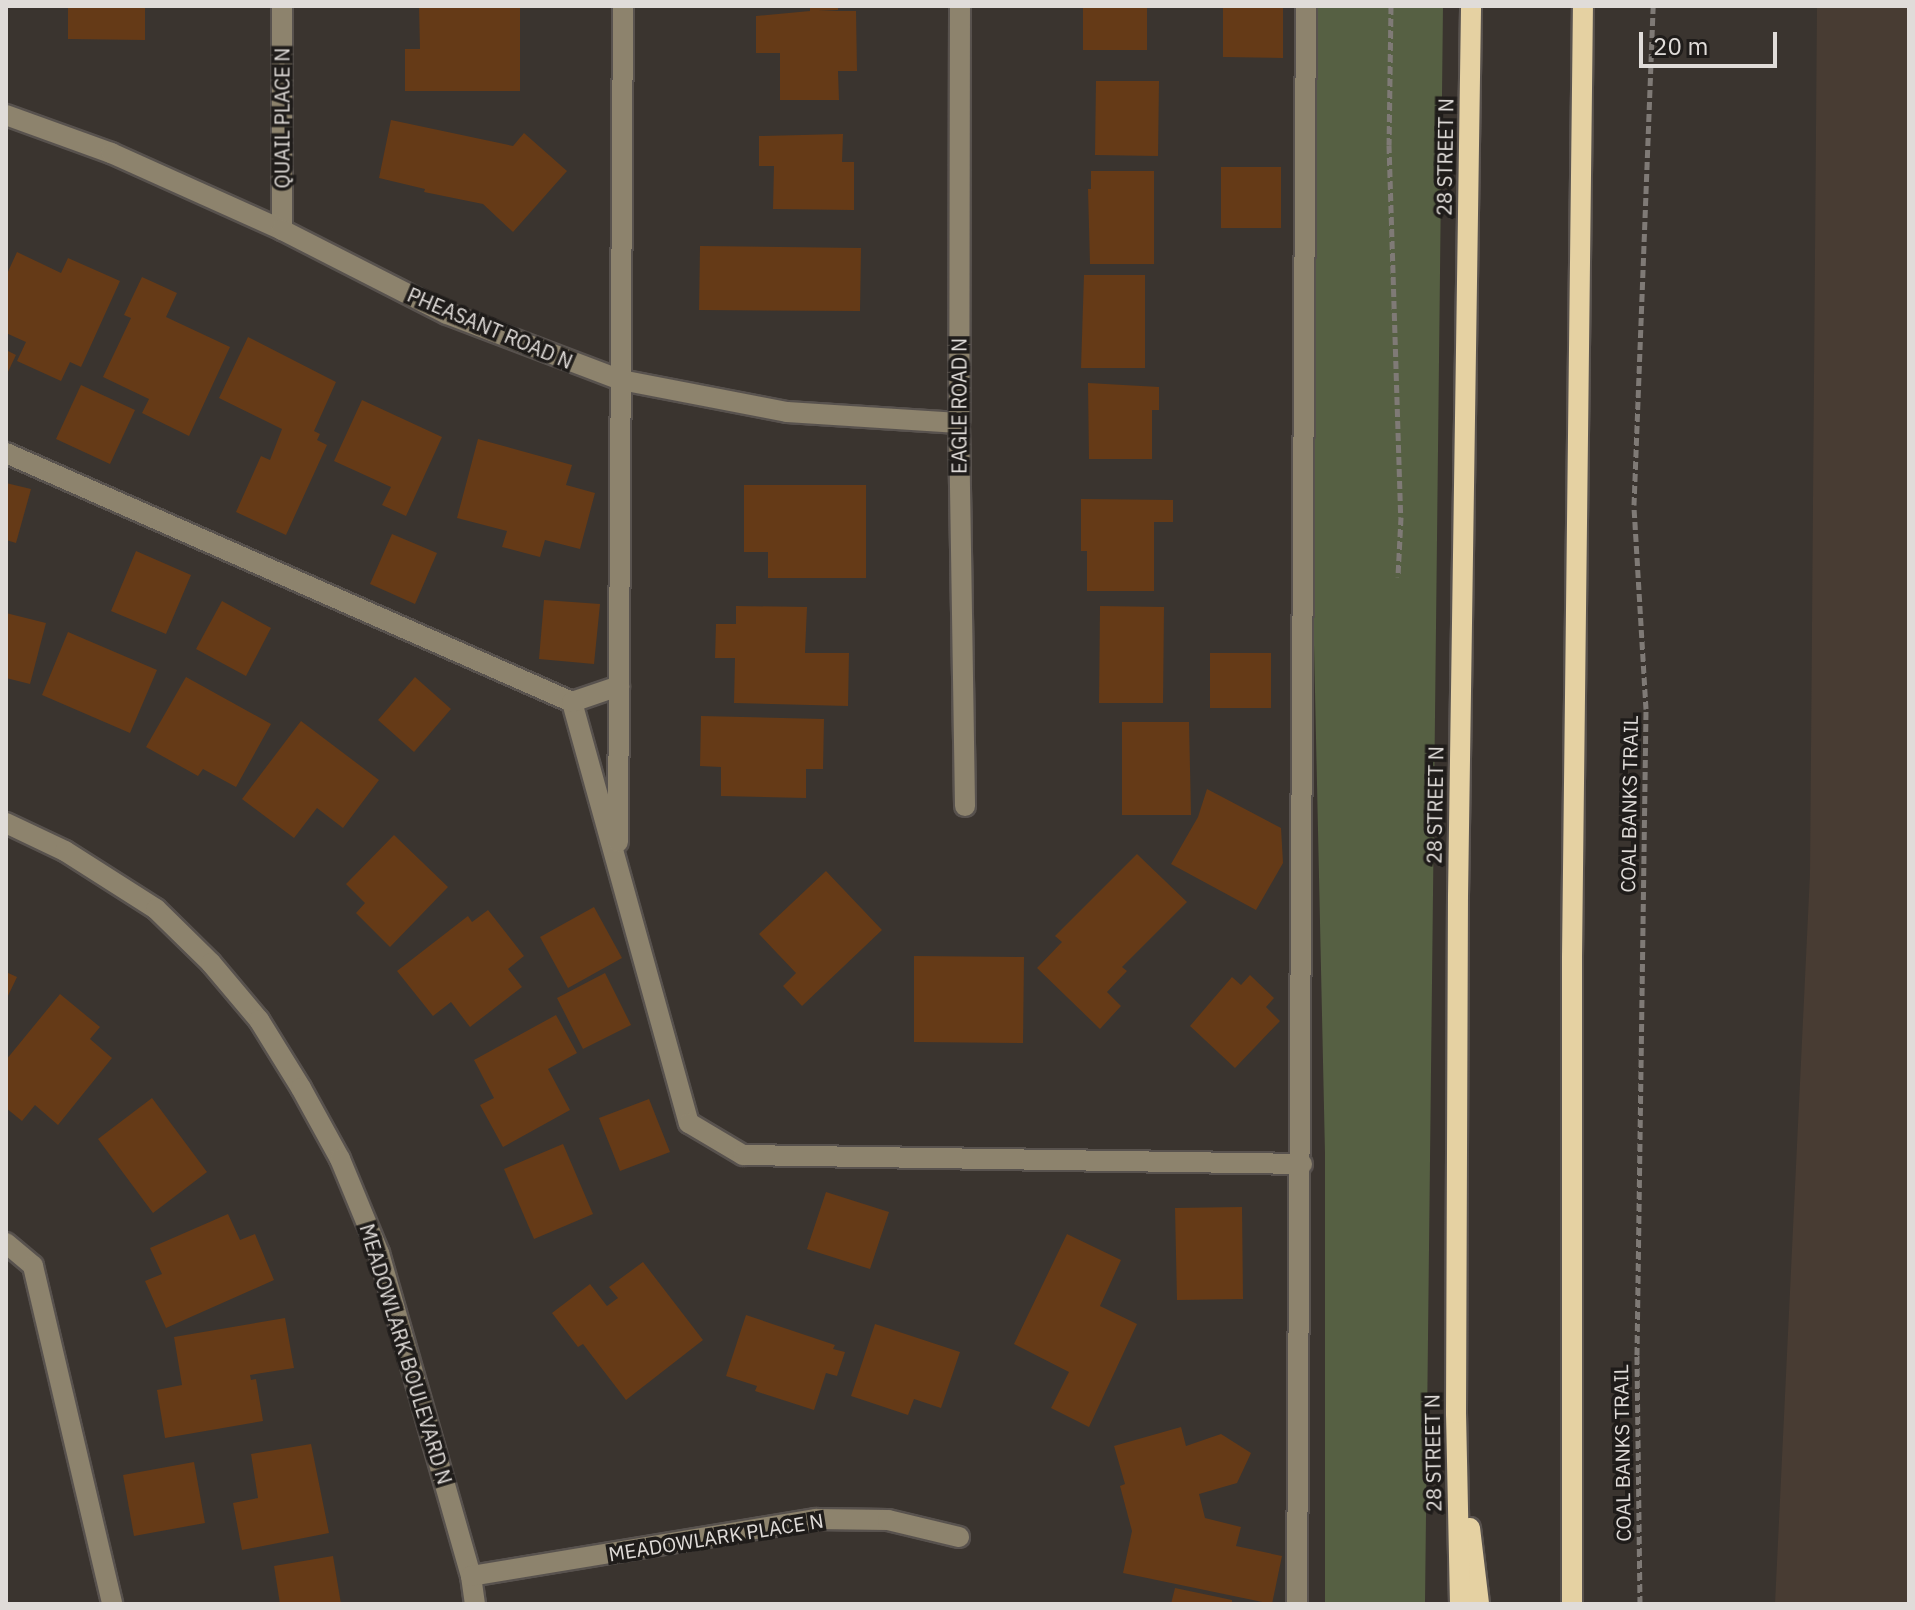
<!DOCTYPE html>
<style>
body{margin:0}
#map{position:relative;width:1915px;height:1610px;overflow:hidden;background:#3a342f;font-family:"IBM Plex Sans",sans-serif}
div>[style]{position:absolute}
.built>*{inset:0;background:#483c33}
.green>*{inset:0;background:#566043}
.building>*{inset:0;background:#653a17}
.path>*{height:5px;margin-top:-2.5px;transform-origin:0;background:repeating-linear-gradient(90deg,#7f7a76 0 8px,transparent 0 12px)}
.roads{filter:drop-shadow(2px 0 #58524e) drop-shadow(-2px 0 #58524e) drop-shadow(0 2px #58524e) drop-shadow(0 -2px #58524e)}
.minor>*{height:20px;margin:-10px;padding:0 10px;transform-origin:10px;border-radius:10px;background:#8d836d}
.major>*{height:20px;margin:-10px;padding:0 10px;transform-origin:10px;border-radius:10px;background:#e5d1a2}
span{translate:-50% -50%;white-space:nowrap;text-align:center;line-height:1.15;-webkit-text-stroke:7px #1f1c1a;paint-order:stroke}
.street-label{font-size:20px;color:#e0dcd9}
.frame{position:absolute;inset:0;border:8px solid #e0dcd9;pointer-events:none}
.scale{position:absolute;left:1639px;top:32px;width:138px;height:36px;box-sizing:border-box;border:4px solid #e0dcd9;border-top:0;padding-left:10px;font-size:24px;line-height:28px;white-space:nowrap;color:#e0dcd9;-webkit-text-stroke:6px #1f1c1a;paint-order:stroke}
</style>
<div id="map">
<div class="built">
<div style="clip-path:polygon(1817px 6px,1909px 6px,1909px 1604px,1775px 1604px,1810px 874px)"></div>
</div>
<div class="green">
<div style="clip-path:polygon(1304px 6px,1443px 6px,1425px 1604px,1325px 1604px,1325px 1154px,1305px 228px)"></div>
</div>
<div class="building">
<div style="clip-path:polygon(68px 6px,145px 6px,145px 40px,68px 39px)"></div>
<div style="clip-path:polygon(419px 6px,520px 6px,520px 91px,405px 91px,405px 49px,420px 49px)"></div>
<div style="clip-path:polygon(810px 6px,838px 6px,838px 10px,818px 11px,856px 11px,857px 71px,838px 71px,839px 100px,780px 100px,780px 53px,756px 53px,756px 16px,810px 11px)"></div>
<div style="clip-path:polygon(1083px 6px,1147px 6px,1147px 50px,1083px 50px)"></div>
<div style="clip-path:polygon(1223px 6px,1283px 6px,1283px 58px,1223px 57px)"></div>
<div style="clip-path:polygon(1096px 81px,1159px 81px,1158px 156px,1095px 155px)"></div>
<div style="clip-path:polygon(391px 120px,513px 146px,524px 133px,567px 171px,513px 232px,483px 204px,424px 192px,425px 189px,379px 178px)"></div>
<div style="clip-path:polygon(843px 134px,842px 162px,854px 162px,854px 210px,773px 209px,774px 166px,759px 166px,759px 136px)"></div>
<div style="clip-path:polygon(1221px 167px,1281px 167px,1281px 228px,1221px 228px)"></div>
<div style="clip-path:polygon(1091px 171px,1154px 171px,1154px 264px,1090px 264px,1088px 189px,1091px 189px)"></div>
<div style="clip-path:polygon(700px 246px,861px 248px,860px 311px,699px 310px)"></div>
<div style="clip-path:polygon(17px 252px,61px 273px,68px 258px,120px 281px,81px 367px,70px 362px,61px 381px,17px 361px,26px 342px,6px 333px,6px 276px)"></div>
<div style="clip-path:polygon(1084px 275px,1145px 275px,1145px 368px,1081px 368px)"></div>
<div style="clip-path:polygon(142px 277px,177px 293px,166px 317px,230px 347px,189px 436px,142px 413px,149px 399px,103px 377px,131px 318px,124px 315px)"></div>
<div style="clip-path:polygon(248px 337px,336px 382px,314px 431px,320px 434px,317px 440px,327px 445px,286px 535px,236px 512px,261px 456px,270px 460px,282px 429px,219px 398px)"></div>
<div style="clip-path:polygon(6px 350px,16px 355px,6px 376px)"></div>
<div style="clip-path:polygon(1088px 383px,1159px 387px,1159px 410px,1152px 410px,1152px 459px,1089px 459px)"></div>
<div style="clip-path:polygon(81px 385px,135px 410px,110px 464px,56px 439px)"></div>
<div style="clip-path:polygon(362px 400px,442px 437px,406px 516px,382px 505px,391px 487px,334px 461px)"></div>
<div style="clip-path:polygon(478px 439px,572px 465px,566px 485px,595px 493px,580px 549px,545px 540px,540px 557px,502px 547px,507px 531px,457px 518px)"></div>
<div style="clip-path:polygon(6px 483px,31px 489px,16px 543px,6px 540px)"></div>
<div style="clip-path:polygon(744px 485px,866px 485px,866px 578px,768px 578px,768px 552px,744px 552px)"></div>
<div style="clip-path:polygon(1081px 499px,1173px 500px,1173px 522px,1154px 522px,1154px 591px,1087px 591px,1087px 551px,1081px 551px)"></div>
<div style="clip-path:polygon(392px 534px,437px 553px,415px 604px,370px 584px)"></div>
<div style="clip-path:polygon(136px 551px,191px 575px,166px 634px,111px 611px)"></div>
<div style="clip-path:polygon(544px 600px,600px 604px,594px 664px,539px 659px)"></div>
<div style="clip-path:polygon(222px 601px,271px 628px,246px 676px,196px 649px)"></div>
<div style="clip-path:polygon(736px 606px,807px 607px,805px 653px,849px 653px,848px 706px,734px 703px,735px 658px,715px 658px,716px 624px,736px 624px)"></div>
<div style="clip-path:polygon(1100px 606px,1164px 607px,1163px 703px,1099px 703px)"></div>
<div style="clip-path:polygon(6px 613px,46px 623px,30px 684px,6px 678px)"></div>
<div style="clip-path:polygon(68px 632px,157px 670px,130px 733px,42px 695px)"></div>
<div style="clip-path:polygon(1210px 653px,1271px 653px,1271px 708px,1210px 708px)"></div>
<div style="clip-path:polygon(186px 677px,271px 724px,236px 787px,203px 769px,198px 776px,146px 747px)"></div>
<div style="clip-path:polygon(415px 677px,451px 709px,414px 752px,378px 720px)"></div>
<div style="clip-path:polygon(701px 716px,824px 719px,823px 769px,806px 769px,806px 798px,721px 796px,721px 767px,700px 766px)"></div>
<div style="clip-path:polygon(301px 721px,379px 780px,343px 828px,317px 808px,294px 838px,242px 799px)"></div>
<div style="clip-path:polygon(1122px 722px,1189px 722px,1191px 815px,1122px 815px)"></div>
<div style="clip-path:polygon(1207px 789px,1281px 828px,1283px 863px,1256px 910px,1171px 864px,1198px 817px)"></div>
<div style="clip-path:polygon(394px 835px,448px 887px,390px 947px,356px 913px,365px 903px,346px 884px)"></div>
<div style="clip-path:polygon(1137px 854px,1187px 902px,1122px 967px,1127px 971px,1107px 992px,1121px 1006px,1100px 1029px,1037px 968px,1062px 942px,1055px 936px)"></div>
<div style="clip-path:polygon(826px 871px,882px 930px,802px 1006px,783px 986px,796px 973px,759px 934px)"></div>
<div style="clip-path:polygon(594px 907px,622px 958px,568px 988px,540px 937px)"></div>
<div style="clip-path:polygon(488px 910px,524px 956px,508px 969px,522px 987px,470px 1027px,451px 1002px,433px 1016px,397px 971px,468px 916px,472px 922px)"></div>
<div style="clip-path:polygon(914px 956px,1024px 957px,1023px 1043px,914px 1042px)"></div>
<div style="clip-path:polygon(6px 972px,17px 977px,6px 1000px)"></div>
<div style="clip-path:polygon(605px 973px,631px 1025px,583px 1049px,557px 998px)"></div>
<div style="clip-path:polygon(1250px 975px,1274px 998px,1266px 1007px,1280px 1021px,1235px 1068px,1190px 1026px,1232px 977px,1241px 985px)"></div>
<div style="clip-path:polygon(60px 994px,100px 1027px,90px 1039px,112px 1058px,58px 1125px,35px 1105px,22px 1121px,6px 1108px,6px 1060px)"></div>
<div style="clip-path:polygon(556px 1015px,577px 1053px,548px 1069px,570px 1110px,503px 1147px,480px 1105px,494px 1098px,474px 1060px)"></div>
<div style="clip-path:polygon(152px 1098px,207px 1172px,153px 1213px,98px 1139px)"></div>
<div style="clip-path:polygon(649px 1099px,670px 1152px,620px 1171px,599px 1118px)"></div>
<div style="clip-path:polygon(563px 1144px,593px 1214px,534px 1239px,504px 1169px)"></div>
<div style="clip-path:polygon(826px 1192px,889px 1212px,870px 1269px,807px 1249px)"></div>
<div style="clip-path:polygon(1242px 1207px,1243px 1299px,1177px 1300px,1175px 1208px)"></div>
<div style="clip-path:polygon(228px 1214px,240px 1240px,255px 1234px,274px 1280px,166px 1328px,145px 1281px,162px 1274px,150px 1248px)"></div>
<div style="clip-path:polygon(1067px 1234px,1121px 1260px,1100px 1306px,1137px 1324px,1089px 1427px,1051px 1408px,1069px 1372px,1014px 1344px)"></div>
<div style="clip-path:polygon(643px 1262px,703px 1340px,626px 1400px,583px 1344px,578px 1347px,552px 1313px,590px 1284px,607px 1306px,618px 1298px,609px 1287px)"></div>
<div style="clip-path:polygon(746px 1315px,835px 1345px,833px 1349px,845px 1352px,837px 1376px,826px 1373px,814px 1410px,755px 1391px,757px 1386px,726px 1376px)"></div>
<div style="clip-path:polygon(285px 1318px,294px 1368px,250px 1375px,251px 1380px,256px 1379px,263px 1421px,165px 1438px,157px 1390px,182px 1385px,174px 1337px)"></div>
<div style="clip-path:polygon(875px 1324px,960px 1352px,941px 1408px,914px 1399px,908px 1415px,851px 1396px)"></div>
<div style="clip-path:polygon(1181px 1427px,1186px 1446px,1221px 1434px,1251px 1453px,1237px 1483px,1199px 1494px,1205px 1518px,1241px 1527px,1236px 1546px,1282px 1556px,1272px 1604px,1123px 1573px,1132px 1531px,1120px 1486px,1125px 1484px,1114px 1446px)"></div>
<div style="clip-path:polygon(311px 1444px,329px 1533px,242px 1550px,233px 1503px,258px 1498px,251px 1454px)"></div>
<div style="clip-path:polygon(194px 1462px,205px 1523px,134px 1536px,123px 1475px)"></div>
<div style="clip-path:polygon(333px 1556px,341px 1604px,280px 1604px,274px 1566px)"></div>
<div style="clip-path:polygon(1175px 1588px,1232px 1600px,1232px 1604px,1171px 1604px)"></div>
</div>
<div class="path">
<div style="left:1391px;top:6px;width:139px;rotate:90.8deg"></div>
<div style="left:1389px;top:145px;width:372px;rotate:88.2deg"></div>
<div style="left:1401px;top:517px;width:60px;rotate:92.9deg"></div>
<div style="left:1640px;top:1604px;width:249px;rotate:-90.7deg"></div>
<div style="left:1637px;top:1355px;width:646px;rotate:-89.2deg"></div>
<div style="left:1646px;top:709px;width:204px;rotate:-93.4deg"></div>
<div style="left:1634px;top:505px;width:499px;rotate:-87.8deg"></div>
</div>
<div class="roads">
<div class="minor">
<div style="left:282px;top:6px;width:224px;rotate:90deg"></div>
<div style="left:960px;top:6px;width:417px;rotate:90.1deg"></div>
<div style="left:959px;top:423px;width:383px;rotate:89.1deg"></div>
<div style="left:6px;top:115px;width:112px;rotate:19.9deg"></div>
<div style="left:111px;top:153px;width:188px;rotate:24.2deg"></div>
<div style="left:282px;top:230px;width:185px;rotate:27deg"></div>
<div style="left:447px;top:314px;width:186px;rotate:20.8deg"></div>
<div style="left:621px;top:380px;width:169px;rotate:10.9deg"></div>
<div style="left:787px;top:412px;width:172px;rotate:3.7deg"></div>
<div style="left:6px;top:453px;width:618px;rotate:23.75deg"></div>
<div style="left:572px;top:702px;width:437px;rotate:74.5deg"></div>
<div style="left:689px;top:1123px;width:63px;rotate:30.7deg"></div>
<div style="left:743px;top:1155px;width:559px;rotate:0.92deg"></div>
<div style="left:572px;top:702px;width:50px;rotate:-18.8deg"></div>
<div style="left:6px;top:823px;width:65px;rotate:25.4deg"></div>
<div style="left:65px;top:851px;width:108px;rotate:32.5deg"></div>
<div style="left:156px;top:909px;width:77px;rotate:44.5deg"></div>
<div style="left:211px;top:963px;width:75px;rotate:49.9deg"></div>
<div style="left:259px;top:1020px;width:80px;rotate:58.3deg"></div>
<div style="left:301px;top:1088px;width:81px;rotate:61.2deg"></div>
<div style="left:340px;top:1159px;width:102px;rotate:67.5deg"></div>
<div style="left:379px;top:1253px;width:336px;rotate:74.1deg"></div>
<div style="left:471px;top:1576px;width:28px;rotate:82deg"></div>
<div style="left:618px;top:842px;width:836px;rotate:-89.66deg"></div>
<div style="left:6px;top:1243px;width:35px;rotate:40deg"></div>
<div style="left:33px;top:1266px;width:347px;rotate:76.8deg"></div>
<div style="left:471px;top:1576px;width:350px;rotate:-9.4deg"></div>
<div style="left:816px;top:1519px;width:72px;rotate:0.8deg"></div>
<div style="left:888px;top:1520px;width:73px;rotate:13.5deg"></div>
<div style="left:1297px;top:1604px;width:1598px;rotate:-89.68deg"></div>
</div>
<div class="major">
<div style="left:1470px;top:1528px;width:77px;rotate:83.2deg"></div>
<div style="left:1460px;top:1604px;width:191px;rotate:-91.2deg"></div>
<div style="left:1456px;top:1413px;width:517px;rotate:-89.78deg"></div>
<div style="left:1458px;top:896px;width:890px;rotate:-89.16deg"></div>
<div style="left:1572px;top:1604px;width:647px;rotate:-90deg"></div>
<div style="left:1572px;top:957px;width:951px;rotate:-89.34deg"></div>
</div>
</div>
<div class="street-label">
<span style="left:282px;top:118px;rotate:-90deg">QUAIL PLACE N</span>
<span style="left:1445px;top:157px;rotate:-89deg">28 STREET N</span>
<span style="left:490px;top:328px;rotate:23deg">PHEASANT ROAD N</span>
<span style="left:959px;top:406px;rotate:-90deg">EAGLE ROAD N</span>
<span style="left:1629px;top:804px;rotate:-89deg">COAL BANKS TRAIL</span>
<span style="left:1435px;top:805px;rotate:-89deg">28 STREET N</span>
<span style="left:406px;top:1354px;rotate:73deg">MEADOWLARK BOULEVARD N</span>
<span style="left:1433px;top:1453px;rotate:-91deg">28 STREET N</span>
<span style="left:1622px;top:1453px;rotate:-91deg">COAL BANKS TRAIL</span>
<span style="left:716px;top:1537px;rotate:-9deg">MEADOWLARK PLACE N</span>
</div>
<div class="frame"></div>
<div class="scale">20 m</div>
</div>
